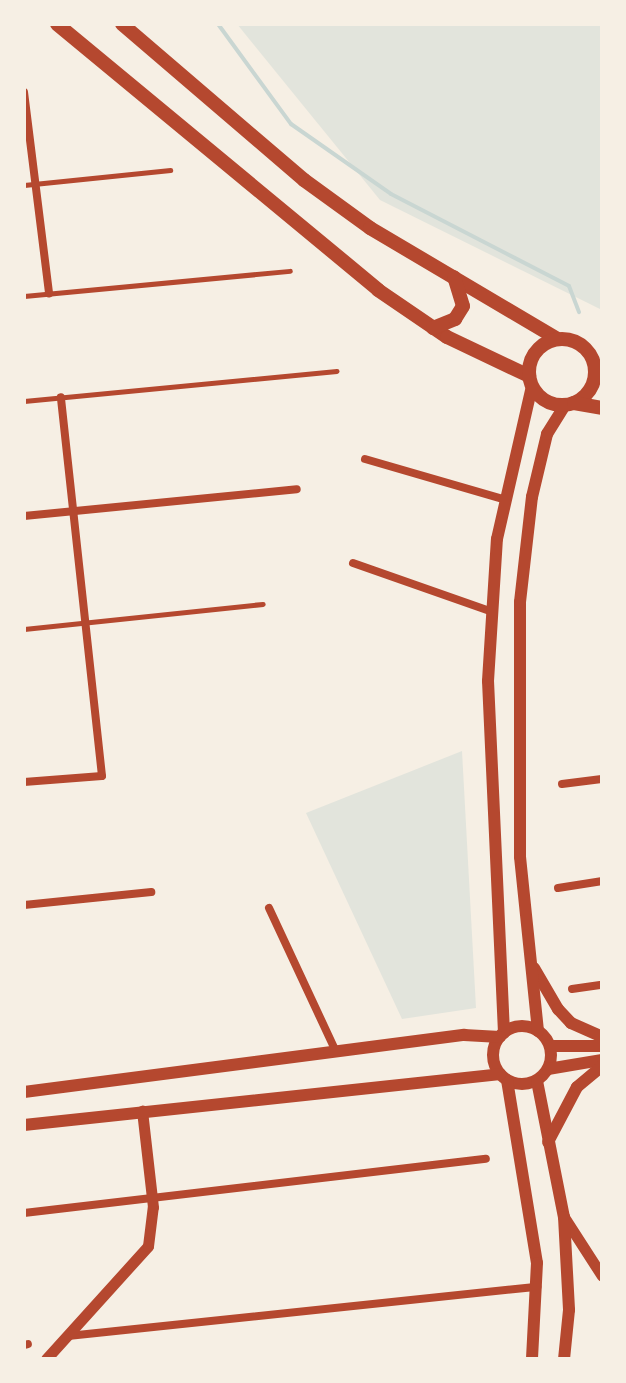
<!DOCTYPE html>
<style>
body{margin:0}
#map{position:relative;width:626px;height:1383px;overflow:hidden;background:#f6efe4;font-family:"PT Sans Narrow",sans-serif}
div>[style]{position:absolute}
.green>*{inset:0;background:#e2e4dc}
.stream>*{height:4px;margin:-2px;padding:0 2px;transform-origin:2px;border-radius:2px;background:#c9d6d2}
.service>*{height:5px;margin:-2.5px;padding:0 2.5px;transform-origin:2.5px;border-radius:2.5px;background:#b5482f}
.minor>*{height:8px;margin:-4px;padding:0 4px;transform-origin:4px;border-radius:4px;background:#b5482f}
.tertiary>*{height:11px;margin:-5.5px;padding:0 5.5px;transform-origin:5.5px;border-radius:5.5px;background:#b5482f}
.secondary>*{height:12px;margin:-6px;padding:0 6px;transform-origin:6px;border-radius:6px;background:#b5482f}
.secondary>.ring{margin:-6px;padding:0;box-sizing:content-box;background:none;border:12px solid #b5482f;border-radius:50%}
.primary>*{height:14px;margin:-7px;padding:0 7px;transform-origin:7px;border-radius:7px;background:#b5482f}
.primary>.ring{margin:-7px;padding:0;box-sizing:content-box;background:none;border:14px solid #b5482f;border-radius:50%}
span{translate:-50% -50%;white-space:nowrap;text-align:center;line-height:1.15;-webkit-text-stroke:6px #f6efe4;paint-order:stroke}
.frame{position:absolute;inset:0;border:26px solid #f6efe4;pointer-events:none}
</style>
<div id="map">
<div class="green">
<div style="clip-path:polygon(237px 24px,602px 24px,602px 310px,380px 200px)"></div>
<div style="clip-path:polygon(462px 751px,476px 1008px,402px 1019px,306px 813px)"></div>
</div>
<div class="stream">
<div style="left:218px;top:24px;width:124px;rotate:53.9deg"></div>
<div style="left:291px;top:124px;width:122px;rotate:35deg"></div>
<div style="left:391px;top:194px;width:200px;rotate:27.3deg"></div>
<div style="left:569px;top:286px;width:28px;rotate:69deg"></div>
</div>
<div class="service">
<div style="left:24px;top:185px;width:147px;rotate:-5.9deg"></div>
<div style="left:24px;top:296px;width:267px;rotate:-5.4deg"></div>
<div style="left:24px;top:401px;width:314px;rotate:-5.5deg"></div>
<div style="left:24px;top:629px;width:240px;rotate:-6deg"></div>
</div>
<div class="minor">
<div style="left:24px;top:92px;width:203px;rotate:82.9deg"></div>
<div style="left:365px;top:459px;width:144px;rotate:16.2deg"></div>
<div style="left:24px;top:516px;width:274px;rotate:-5.6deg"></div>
<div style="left:353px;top:563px;width:148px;rotate:19.3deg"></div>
<div style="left:24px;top:782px;width:78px;rotate:-4.4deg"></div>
<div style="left:102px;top:776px;width:381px;rotate:-96.2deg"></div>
<div style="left:562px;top:784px;width:40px;rotate:-7.1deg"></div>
<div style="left:558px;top:888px;width:45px;rotate:-9deg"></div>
<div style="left:24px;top:905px;width:128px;rotate:-5.8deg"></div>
<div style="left:269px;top:908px;width:159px;rotate:65deg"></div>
<div style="left:572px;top:989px;width:30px;rotate:-8deg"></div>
<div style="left:24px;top:1213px;width:465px;rotate:-6.7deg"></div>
<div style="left:68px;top:1336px;width:472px;rotate:-6deg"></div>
<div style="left:24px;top:1345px;width:4px;rotate:-14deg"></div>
</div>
<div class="tertiary">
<div style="left:564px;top:1217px;width:70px;rotate:57.2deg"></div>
<div style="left:46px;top:1359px;width:152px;rotate:-47.9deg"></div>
<div style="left:148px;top:1246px;width:39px;rotate:-83deg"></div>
<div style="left:153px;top:1207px;width:97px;rotate:-96.5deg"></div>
</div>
<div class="secondary">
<div style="left:534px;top:968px;width:48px;rotate:59.7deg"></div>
<div style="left:558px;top:1009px;width:19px;rotate:47deg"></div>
<div style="left:571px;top:1023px;width:34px;rotate:24deg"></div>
<div class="ring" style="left:493px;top:1026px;width:46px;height:46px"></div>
<div style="left:538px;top:1031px;width:175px;rotate:-95.9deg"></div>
<div style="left:520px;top:857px;width:255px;rotate:-90deg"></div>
<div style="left:520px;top:602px;width:106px;rotate:-83.5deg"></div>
<div style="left:532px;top:497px;width:65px;rotate:-76.6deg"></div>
<div style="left:547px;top:434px;width:34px;rotate:-58deg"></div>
<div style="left:504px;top:1033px;width:352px;rotate:-92.6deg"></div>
<div style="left:488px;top:681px;width:142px;rotate:-86.4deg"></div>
<div style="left:497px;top:539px;width:157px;rotate:-77.1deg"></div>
<div style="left:550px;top:1046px;width:52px"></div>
<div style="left:548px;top:1069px;width:55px;rotate:-9.5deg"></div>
<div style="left:507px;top:1080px;width:185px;rotate:80.7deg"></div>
<div style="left:537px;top:1263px;width:96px;rotate:93deg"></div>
<div style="left:537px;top:1081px;width:139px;rotate:78.8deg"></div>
<div style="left:564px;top:1217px;width:93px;rotate:86.9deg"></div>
<div style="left:569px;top:1310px;width:49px;rotate:95.8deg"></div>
<div style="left:24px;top:1092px;width:444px;rotate:-7.4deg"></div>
<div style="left:464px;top:1035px;width:36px;rotate:3deg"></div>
<div style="left:24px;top:1125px;width:479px;rotate:-6.1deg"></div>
<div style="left:548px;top:1142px;width:62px;rotate:-62.2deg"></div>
<div style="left:577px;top:1087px;width:33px;rotate:-40deg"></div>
</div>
<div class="primary">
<div style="left:57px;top:24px;width:417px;rotate:39.6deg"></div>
<div style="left:378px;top:290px;width:83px;rotate:34.3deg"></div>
<div style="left:447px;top:337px;width:91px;rotate:25.4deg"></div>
<div style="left:122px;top:24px;width:240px;rotate:40.6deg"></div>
<div style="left:304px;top:180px;width:82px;rotate:36deg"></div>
<div style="left:370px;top:228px;width:218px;rotate:30.6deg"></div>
<div style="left:433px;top:328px;width:24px;rotate:-22deg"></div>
<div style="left:455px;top:319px;width:15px;rotate:-58deg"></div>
<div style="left:463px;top:306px;width:30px;rotate:-107deg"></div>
<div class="ring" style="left:529px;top:339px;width:52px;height:52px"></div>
<div style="left:574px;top:403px;width:28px;rotate:10deg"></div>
</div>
<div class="frame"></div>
</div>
